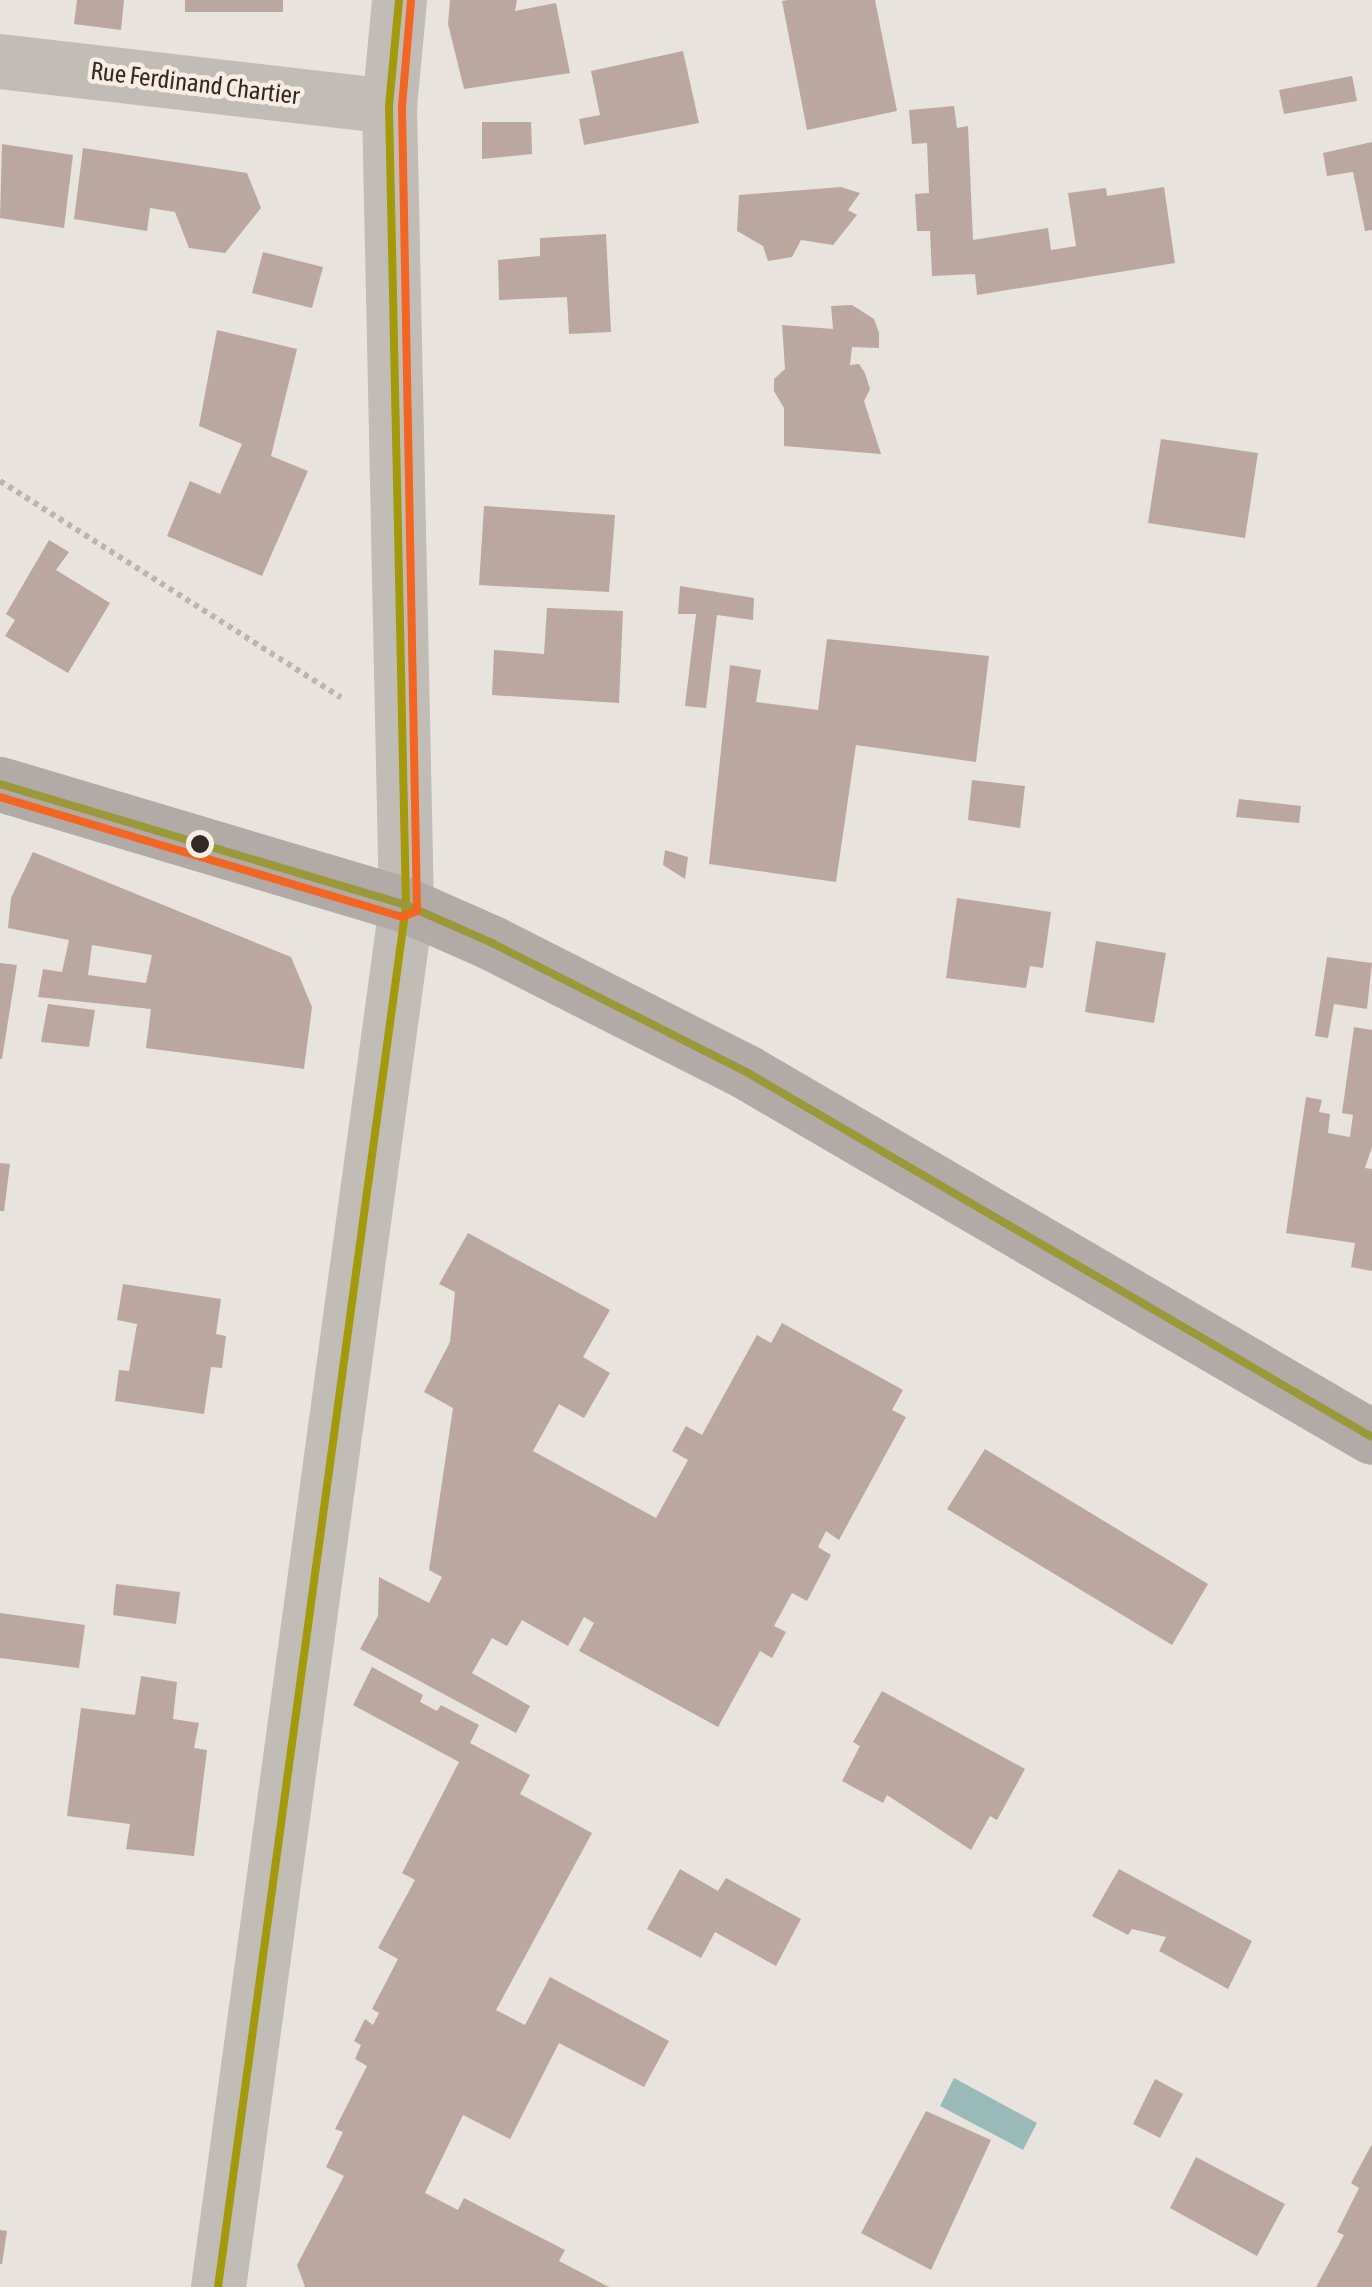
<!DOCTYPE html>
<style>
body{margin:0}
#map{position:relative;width:1372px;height:2287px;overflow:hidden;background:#e9e3dd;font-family:"Asap Condensed",sans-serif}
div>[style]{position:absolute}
.water>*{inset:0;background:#9abab9}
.building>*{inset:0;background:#bca79f}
.path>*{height:6px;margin-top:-3px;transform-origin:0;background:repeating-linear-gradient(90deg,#bbb4af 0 5px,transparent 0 10px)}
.minor>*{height:55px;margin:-27.5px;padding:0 27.5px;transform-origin:27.5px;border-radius:27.5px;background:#c2bcb7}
.major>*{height:55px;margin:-27.5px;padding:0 27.5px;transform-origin:27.5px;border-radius:27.5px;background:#b1aaa6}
.bus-1>*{height:8px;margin:-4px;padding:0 4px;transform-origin:4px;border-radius:4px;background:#a4990b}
.bus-2>*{height:8px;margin:-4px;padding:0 4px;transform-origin:4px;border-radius:4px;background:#9b983a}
.bus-3>*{height:8px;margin:-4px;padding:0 4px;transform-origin:4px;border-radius:4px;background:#f26522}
.dots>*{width:28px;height:28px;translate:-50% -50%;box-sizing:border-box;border:5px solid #f7ede3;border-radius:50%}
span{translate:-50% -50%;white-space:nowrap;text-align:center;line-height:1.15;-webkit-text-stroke:9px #f7ede3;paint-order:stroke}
.street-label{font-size:25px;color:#322925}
</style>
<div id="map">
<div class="water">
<div style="clip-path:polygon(954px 2078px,1037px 2123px,1023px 2150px,940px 2106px)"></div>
</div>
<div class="building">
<div style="clip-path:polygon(77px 0,124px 0,121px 30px,74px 24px)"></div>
<div style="clip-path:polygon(185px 0,283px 0,283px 12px,185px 12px)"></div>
<div style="clip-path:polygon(450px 0,517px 0,515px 11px,556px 3px,570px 73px,464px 89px,448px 24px)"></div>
<div style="clip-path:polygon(788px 0,875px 0,897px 111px,807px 130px,782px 1px)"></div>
<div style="clip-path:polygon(683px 51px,699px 123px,584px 145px,579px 119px,600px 115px,591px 71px)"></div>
<div style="clip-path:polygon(1352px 76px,1357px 101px,1284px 114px,1279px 90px)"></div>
<div style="clip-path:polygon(954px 106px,957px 128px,968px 126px,973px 240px,1048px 228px,1051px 250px,1076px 246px,1068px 193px,1106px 188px,1107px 196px,1164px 187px,1175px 263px,977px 295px,975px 274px,932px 276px,930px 231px,917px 231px,915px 194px,929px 193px,927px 143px,912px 144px,909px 110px)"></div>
<div style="clip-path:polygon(482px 122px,531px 122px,532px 154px,482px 159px)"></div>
<div style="clip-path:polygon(1372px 142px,1372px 230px,1365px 231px,1353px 172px,1327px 176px,1323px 153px)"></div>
<div style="clip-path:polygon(2px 144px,73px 155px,64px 228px,0 218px)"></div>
<div style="clip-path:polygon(83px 148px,247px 173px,261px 208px,225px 253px,189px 248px,175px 212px,150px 208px,147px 231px,74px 219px)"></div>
<div style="clip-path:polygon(841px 187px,860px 193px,848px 210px,857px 215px,833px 245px,801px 240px,792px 257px,768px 261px,763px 246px,737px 231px,739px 195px)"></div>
<div style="clip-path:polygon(606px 234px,611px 332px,569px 334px,567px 297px,499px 300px,498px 260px,540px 256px,540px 238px)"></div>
<div style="clip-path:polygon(263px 252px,323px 267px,312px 308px,252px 293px)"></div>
<div style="clip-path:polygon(852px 305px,874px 319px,879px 333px,879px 348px,852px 347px,850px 365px,859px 364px,865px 373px,870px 389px,864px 401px,881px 454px,784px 446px,784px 408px,774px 391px,774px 379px,785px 369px,782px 325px,833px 329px,831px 306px)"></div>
<div style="clip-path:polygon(217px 330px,297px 349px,271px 456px,308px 471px,262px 576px,167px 536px,190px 481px,220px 494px,242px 444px,199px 426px)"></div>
<div style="clip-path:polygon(1161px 439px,1258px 453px,1245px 538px,1148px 523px)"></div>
<div style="clip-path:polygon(484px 506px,615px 515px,609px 592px,479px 585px)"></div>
<div style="clip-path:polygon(49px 540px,69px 552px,56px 570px,110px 603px,68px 673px,5px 636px,15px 620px,6px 614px)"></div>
<div style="clip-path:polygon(680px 586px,754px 598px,753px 620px,717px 615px,706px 708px,685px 706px,696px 614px,678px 614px)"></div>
<div style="clip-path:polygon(547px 608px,623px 611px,619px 703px,492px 695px,494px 650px,544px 654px)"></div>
<div style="clip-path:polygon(827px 639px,989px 656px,976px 762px,856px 745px,836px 882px,709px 864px,730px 665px,761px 670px,756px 702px,818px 710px)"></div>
<div style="clip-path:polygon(972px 780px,1025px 786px,1020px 828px,968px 820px)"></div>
<div style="clip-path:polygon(1239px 799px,1301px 806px,1299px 823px,1236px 817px)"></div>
<div style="clip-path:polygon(665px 850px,688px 857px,685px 879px,663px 865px)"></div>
<div style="clip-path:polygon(evenodd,33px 852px,291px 957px,312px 1007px,304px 1069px,146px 1048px,151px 1009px,38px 997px,43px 969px,62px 972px,69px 940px,8px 928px,11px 898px,33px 852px,92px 945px,152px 955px,146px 983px,88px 975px,92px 945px)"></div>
<div style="clip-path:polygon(957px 898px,1051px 912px,1043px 968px,1030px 966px,1026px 988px,946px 978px)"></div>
<div style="clip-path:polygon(1096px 941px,1166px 953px,1154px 1023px,1085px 1012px)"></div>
<div style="clip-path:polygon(1327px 957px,1372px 963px,1367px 1009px,1334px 1004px,1328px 1038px,1315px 1036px)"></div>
<div style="clip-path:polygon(0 963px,17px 965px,2px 1059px,0 1059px)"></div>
<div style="clip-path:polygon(48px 1004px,95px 1010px,89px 1047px,41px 1042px)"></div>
<div style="clip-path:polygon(1354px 1027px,1372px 1030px,1372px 1147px,1365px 1168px,1372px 1169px,1372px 1271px,1351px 1267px,1355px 1243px,1286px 1233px,1306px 1097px,1322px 1100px,1319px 1112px,1330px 1114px,1328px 1133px,1350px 1137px,1353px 1115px,1342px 1113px)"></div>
<div style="clip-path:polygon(0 1163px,10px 1164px,4px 1211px,0 1211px)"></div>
<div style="clip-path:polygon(468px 1233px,610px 1310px,583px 1357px,610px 1373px,584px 1418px,559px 1404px,533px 1451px,656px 1518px,688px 1460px,672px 1451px,686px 1426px,702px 1435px,757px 1335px,771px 1343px,782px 1323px,903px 1390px,892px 1410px,906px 1417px,839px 1540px,826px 1531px,818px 1547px,831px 1555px,807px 1601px,792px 1593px,774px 1626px,786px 1632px,772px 1658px,760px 1651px,718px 1727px,579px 1651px,594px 1623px,584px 1617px,568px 1646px,522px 1620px,507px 1646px,492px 1638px,472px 1673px,530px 1706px,516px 1733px,360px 1649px,378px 1616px,379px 1577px,429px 1603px,442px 1577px,429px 1570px,453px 1408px,424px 1392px,450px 1342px,455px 1292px,439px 1284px)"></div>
<div style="clip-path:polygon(123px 1284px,221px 1299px,216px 1334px,226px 1336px,222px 1368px,211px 1367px,204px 1414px,115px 1401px,119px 1370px,129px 1371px,137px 1324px,117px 1320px)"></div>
<div style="clip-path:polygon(985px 1449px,1208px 1584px,1172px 1645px,947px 1509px)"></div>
<div style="clip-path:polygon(116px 1584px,180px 1592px,176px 1624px,113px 1615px)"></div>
<div style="clip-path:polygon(0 1613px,85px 1625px,79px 1668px,0 1658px)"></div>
<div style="clip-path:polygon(372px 1667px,423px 1695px,420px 1702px,437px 1711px,441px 1705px,479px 1725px,470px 1743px,530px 1775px,520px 1794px,592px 1833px,496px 2010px,525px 2025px,550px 1977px,669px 2041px,644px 2087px,559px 2043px,510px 2139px,463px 2115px,425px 2193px,458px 2210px,464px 2198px,565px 2250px,559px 2261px,609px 2287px,305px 2287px,297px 2265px,344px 2176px,326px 2167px,343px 2132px,335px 2129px,367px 2066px,355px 2059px,361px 2045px,354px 2041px,365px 2019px,373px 2025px,379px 2013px,372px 2009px,398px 1959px,378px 1948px,415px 1880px,402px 1873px,459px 1762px,353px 1705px)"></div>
<div style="clip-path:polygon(141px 1676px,177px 1682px,173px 1719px,199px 1723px,194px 1748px,207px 1750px,194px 1856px,126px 1849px,130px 1824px,67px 1816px,81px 1708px,135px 1715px)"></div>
<div style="clip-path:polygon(882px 1691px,1025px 1769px,997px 1820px,990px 1816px,971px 1850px,887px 1795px,883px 1803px,842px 1781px,860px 1746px,853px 1742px)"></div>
<div style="clip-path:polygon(680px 1869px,718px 1891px,726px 1878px,801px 1919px,776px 1966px,715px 1932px,701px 1958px,647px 1929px)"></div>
<div style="clip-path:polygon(1119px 1869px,1252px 1941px,1228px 1989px,1159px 1951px,1166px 1937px,1132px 1929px,1128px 1935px,1092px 1916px)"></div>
<div style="clip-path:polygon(1155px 2079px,1183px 2094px,1160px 2138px,1133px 2124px)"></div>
<div style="clip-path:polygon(926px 2111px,991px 2140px,931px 2270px,861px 2233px)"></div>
<div style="clip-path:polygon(1372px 2144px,1372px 2287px,1316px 2287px,1344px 2235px,1337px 2232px,1359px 2188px,1351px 2183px)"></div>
<div style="clip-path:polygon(1196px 2157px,1285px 2204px,1257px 2256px,1170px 2208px)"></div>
<div style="clip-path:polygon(0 2230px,7px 2231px,2px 2264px,0 2264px)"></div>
</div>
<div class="path">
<div style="left:0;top:481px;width:404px;rotate:32.4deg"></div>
</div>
<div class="minor">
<div style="left:0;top:61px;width:392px;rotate:6.6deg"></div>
<div style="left:218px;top:2287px;width:1395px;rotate:-82.25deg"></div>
<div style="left:406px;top:905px;width:799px;rotate:-91.22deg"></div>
<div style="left:389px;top:106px;width:106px;rotate:-84.6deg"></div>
</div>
<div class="major">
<div style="left:0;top:784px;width:424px;rotate:16.6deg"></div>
<div style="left:406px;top:905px;width:94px;rotate:23.8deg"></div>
<div style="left:492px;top:943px;width:287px;rotate:26.9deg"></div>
<div style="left:748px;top:1073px;width:722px;rotate:30.26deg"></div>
</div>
<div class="bus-1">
<div style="left:218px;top:2287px;width:1395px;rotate:-82.25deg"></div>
<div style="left:406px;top:905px;width:799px;rotate:-91.22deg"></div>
<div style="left:389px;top:106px;width:106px;rotate:-84.6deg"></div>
</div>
<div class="bus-2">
<div style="left:0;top:784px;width:424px;rotate:16.6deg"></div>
<div style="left:406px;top:905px;width:94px;rotate:23.8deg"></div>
<div style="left:492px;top:943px;width:287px;rotate:26.9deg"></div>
<div style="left:748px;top:1073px;width:722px;rotate:30.26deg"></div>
</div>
<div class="bus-3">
<div style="left:0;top:797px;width:420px;rotate:16.6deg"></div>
<div style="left:402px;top:917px;width:16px;rotate:-22deg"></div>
<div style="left:417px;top:911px;width:805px;rotate:-91.07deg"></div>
<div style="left:402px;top:106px;width:105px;rotate:-85.1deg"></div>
</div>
<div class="dots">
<div style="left:200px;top:844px;background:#322925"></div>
</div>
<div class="street-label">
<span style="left:195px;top:83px;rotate:7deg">Rue Ferdinand Chartier</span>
</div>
</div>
